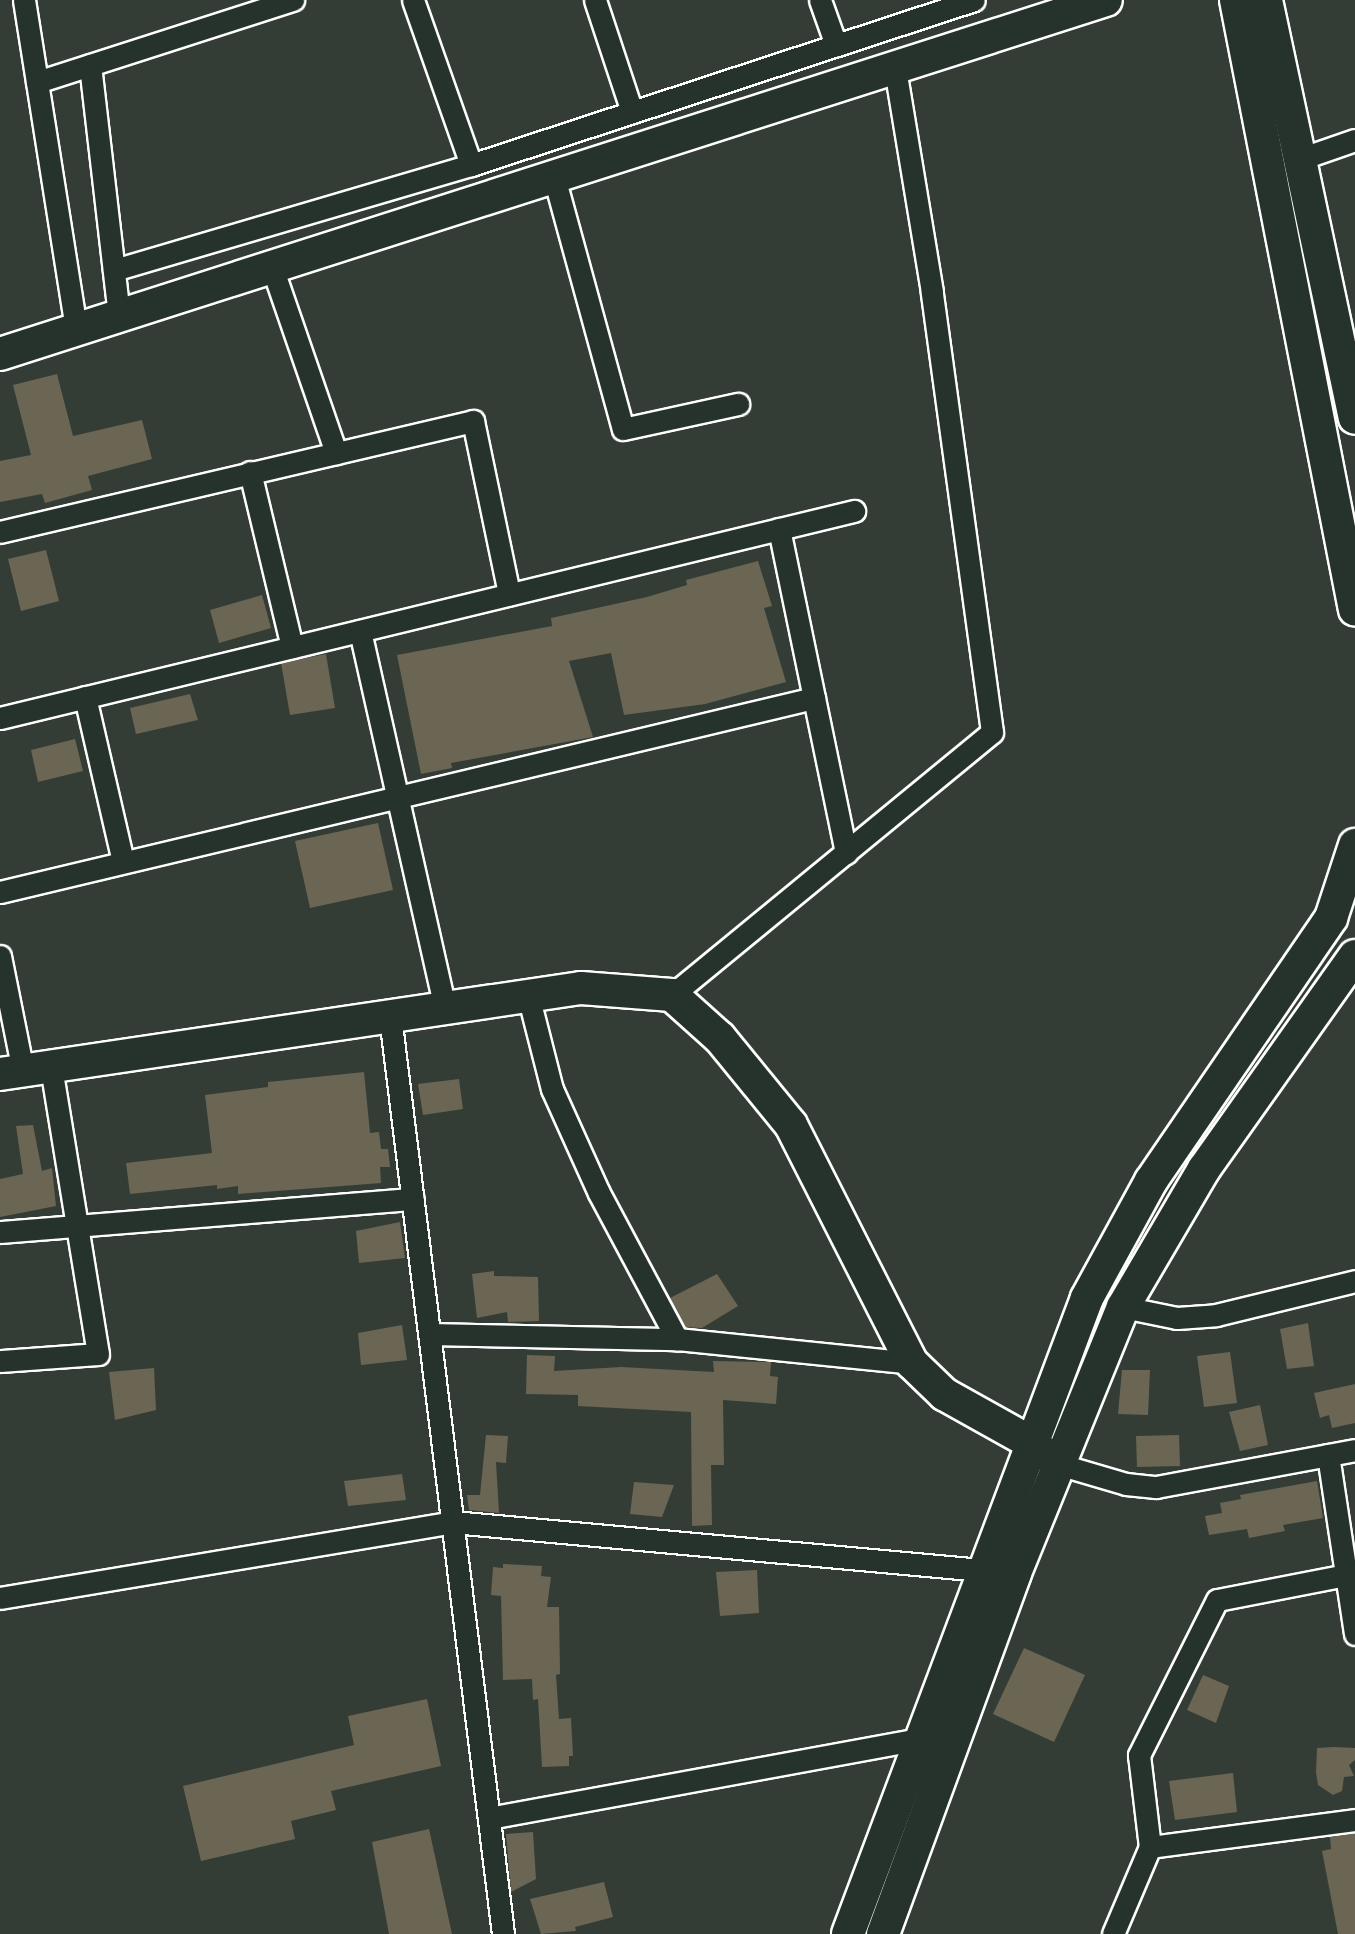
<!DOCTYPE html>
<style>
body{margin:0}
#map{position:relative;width:1355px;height:1934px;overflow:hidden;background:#343d35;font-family:"Gochi Hand",sans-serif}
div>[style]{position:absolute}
.building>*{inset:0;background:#6a6653}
.roads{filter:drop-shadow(2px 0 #fff) drop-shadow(-2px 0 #fff) drop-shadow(0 2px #fff) drop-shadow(0 -2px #fff)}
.street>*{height:21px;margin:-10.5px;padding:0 10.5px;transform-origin:10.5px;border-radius:10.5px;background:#26332d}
.secondary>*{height:32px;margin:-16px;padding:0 16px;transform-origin:16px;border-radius:16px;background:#26332d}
span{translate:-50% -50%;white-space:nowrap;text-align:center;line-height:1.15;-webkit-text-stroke:7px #26332d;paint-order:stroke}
</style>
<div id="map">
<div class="building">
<div style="clip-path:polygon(57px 374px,73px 436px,142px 420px,152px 459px,88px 476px,92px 490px,45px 503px,42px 494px,0 502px,0 461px,31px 455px,13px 385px)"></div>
<div style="clip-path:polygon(46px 550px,59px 601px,21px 611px,8px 559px)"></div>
<div style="clip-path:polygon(758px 561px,772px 606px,764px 608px,786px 682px,705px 704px,624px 715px,611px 653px,569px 661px,593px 737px,451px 763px,452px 768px,421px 774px,397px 655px,552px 626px,551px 618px,647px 597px,687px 585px,686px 580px)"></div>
<div style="clip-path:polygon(262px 595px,271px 628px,219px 643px,210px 610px)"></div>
<div style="clip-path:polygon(326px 654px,335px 708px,290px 715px,281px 663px)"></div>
<div style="clip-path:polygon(190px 694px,198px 720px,136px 734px,130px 708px)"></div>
<div style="clip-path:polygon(75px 739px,83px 771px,38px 782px,31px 750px)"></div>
<div style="clip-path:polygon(378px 823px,393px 890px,310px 908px,295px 841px)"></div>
<div style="clip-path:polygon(364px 1072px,370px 1133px,379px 1132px,381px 1149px,388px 1149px,390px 1167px,380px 1167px,381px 1183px,238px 1194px,238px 1186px,217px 1189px,217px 1185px,130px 1194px,126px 1163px,212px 1153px,205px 1095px,268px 1087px,268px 1082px)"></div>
<div style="clip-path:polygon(459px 1079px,463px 1109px,423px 1115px,418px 1084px)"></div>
<div style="clip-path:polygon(33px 1125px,42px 1171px,52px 1168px,56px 1206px,0 1217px,0 1179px,23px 1174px,16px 1126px)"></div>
<div style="clip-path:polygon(400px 1222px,405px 1258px,359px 1263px,356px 1231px)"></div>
<div style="clip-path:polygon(494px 1271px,494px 1276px,538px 1277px,539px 1321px,508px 1322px,507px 1312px,477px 1318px,472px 1274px)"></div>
<div style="clip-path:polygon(717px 1274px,738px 1306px,702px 1328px,685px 1327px,670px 1298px)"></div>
<div style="clip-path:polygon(1308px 1323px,1314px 1366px,1287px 1369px,1280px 1329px)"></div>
<div style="clip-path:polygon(402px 1325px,407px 1360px,361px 1365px,358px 1333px)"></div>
<div style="clip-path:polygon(1230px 1352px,1237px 1403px,1204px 1407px,1197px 1356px)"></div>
<div style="clip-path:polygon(527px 1355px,555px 1356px,554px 1371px,621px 1367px,714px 1372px,713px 1361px,771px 1362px,770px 1376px,778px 1377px,776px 1404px,723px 1400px,724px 1465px,711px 1465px,712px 1525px,692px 1526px,691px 1412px,578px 1406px,578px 1395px,526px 1394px)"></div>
<div style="clip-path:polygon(154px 1368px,156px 1410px,115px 1420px,109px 1372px)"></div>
<div style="clip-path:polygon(1122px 1370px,1150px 1370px,1148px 1415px,1118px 1414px)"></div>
<div style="clip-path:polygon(1355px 1384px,1355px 1423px,1332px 1428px,1329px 1415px,1320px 1418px,1314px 1393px)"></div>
<div style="clip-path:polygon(1260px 1405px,1268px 1445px,1240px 1451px,1229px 1412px)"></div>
<div style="clip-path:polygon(486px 1435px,508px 1436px,506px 1463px,496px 1462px,499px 1513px,469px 1510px,467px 1495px,480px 1495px)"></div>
<div style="clip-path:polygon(1179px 1435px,1180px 1466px,1137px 1467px,1136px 1436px)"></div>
<div style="clip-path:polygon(402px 1474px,406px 1500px,348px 1506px,344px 1481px)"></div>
<div style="clip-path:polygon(1317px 1481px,1323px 1518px,1283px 1525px,1285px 1531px,1249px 1538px,1247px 1529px,1209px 1535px,1205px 1516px,1222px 1513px,1220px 1503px,1241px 1499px,1240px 1495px)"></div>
<div style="clip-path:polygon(634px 1482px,674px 1485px,662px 1517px,630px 1514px)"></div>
<div style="clip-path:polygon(503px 1564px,542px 1566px,541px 1576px,551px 1577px,547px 1607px,559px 1607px,560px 1674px,556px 1675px,559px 1719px,571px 1718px,573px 1756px,569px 1756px,569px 1766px,542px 1767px,538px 1699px,533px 1700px,532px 1679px,503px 1680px,501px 1596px,491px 1595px,493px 1567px,503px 1568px)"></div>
<div style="clip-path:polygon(757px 1570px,759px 1613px,720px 1616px,716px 1572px)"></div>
<div style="clip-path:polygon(1024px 1648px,1085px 1675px,1054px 1742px,993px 1714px)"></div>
<div style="clip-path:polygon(1203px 1675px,1229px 1686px,1216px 1723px,1187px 1710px)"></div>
<div style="clip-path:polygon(427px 1699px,441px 1766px,331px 1791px,336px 1810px,291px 1821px,295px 1839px,201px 1861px,183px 1786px,354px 1745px,348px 1716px)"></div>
<div style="clip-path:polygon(1334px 1747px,1355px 1748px,1355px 1760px,1349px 1765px,1354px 1776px,1344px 1777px,1342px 1791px,1333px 1795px,1318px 1785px,1316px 1772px,1317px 1748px)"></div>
<div style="clip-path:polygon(1233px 1773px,1237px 1812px,1175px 1820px,1169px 1781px)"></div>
<div style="clip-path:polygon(429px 1829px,452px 1934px,389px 1934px,372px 1842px)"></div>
<div style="clip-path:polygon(533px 1832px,536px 1879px,511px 1892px,506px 1834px)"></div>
<div style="clip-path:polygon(1355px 1833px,1355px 1934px,1338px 1934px,1322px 1851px,1331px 1849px,1330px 1837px)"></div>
<div style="clip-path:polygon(604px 1882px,613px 1917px,575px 1927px,576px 1931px,541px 1934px,530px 1899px)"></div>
</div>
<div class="roads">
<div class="street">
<div style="left:24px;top:0;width:333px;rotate:81deg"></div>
<div style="left:413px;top:0;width:175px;rotate:70.6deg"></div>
<div style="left:595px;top:0;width:118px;rotate:71.7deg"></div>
<div style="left:820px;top:0;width:48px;rotate:70.4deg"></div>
<div style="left:90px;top:65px;width:253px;rotate:83.4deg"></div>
<div style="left:37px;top:82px;width:269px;rotate:-17.8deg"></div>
<div style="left:1300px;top:159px;width:58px;rotate:-19.1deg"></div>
<div style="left:554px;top:177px;width:261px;rotate:74.7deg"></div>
<div style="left:623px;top:429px;width:118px;rotate:-12.3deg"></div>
<div style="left:272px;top:267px;width:197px;rotate:71deg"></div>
<div style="left:114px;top:270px;width:372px;rotate:-16.4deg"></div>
<div style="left:471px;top:165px;width:529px;rotate:-18.16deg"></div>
<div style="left:250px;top:472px;width:180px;rotate:76.5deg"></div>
<div style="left:779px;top:529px;width:331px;rotate:78.3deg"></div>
<div style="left:0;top:532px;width:486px;rotate:-13.2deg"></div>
<div style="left:473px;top:421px;width:177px;rotate:78.2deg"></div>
<div style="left:360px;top:631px;width:386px;rotate:77.3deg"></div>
<div style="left:85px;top:697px;width:169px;rotate:77deg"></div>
<div style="left:0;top:718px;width:879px;rotate:-13.63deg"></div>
<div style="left:0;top:892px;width:837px;rotate:-13.41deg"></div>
<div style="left:0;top:956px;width:117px;rotate:78.7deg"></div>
<div style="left:528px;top:995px;width:97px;rotate:75.7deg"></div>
<div style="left:552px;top:1089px;width:114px;rotate:65.7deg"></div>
<div style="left:599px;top:1193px;width:166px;rotate:61.9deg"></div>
<div style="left:672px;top:995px;width:414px;rotate:-39.4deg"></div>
<div style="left:992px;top:732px;width:444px;rotate:-97.8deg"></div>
<div style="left:932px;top:292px;width:226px;rotate:-99.4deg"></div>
<div style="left:390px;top:1016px;width:925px;rotate:82.98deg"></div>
<div style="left:0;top:1232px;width:414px;rotate:-4.6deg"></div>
<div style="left:1123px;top:1307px;width:55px;rotate:11.5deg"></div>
<div style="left:1177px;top:1318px;width:39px;rotate:-4deg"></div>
<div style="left:1216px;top:1315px;width:143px;rotate:-13.7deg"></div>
<div style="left:429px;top:1334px;width:248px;rotate:1.2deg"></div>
<div style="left:677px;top:1339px;width:236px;rotate:5.8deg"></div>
<div style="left:0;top:1361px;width:98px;rotate:-4.1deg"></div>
<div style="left:98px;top:1354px;width:292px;rotate:-99.3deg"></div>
<div style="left:1328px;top:1455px;width:181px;rotate:81.4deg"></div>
<div style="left:1058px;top:1464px;width:71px;rotate:16.4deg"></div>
<div style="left:1126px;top:1484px;width:30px;rotate:6deg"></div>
<div style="left:1156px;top:1487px;width:202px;rotate:-10.5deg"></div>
<div style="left:1346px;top:1575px;width:131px;rotate:169deg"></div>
<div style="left:1217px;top:1600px;width:174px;rotate:116.7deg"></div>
<div style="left:1139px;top:1755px;width:93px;rotate:83.2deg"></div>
<div style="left:1150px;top:1847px;width:207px;rotate:-7.5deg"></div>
<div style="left:0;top:1598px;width:458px;rotate:-9.5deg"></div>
<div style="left:452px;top:1522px;width:531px;rotate:5.18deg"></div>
<div style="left:489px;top:1818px;width:436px;rotate:-10.4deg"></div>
<div style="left:1113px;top:1934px;width:95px;rotate:-67deg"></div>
</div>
<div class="secondary">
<div style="left:1236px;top:0;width:621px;rotate:78.96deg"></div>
<div style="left:1266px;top:0;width:427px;rotate:78deg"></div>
<div style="left:0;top:354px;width:1161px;rotate:-17.75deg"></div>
<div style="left:0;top:1074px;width:587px;rotate:-8.42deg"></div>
<div style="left:581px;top:988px;width:91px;rotate:4.4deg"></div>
<div style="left:672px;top:995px;width:64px;rotate:41.9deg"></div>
<div style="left:720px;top:1038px;width:112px;rotate:50.8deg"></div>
<div style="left:791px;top:1125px;width:267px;rotate:63.1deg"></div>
<div style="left:912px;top:1363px;width:45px;rotate:44.1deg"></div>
<div style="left:944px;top:1394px;width:98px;rotate:29.2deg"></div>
<div style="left:1030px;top:1442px;width:36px;rotate:38deg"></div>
<div style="left:848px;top:1934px;width:679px;rotate:-69.4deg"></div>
<div style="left:1087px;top:1298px;width:133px;rotate:-61.3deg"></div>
<div style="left:1151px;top:1181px;width:319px;rotate:-55.6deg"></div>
<div style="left:1331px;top:918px;width:77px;rotate:-71.8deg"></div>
<div style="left:883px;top:1934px;width:384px;rotate:-69.9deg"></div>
<div style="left:1015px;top:1573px;width:287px;rotate:-67.9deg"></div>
<div style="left:1123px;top:1307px;width:160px;rotate:-59.6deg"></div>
<div style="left:1204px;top:1169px;width:261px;rotate:-54.7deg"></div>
</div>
</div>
</div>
